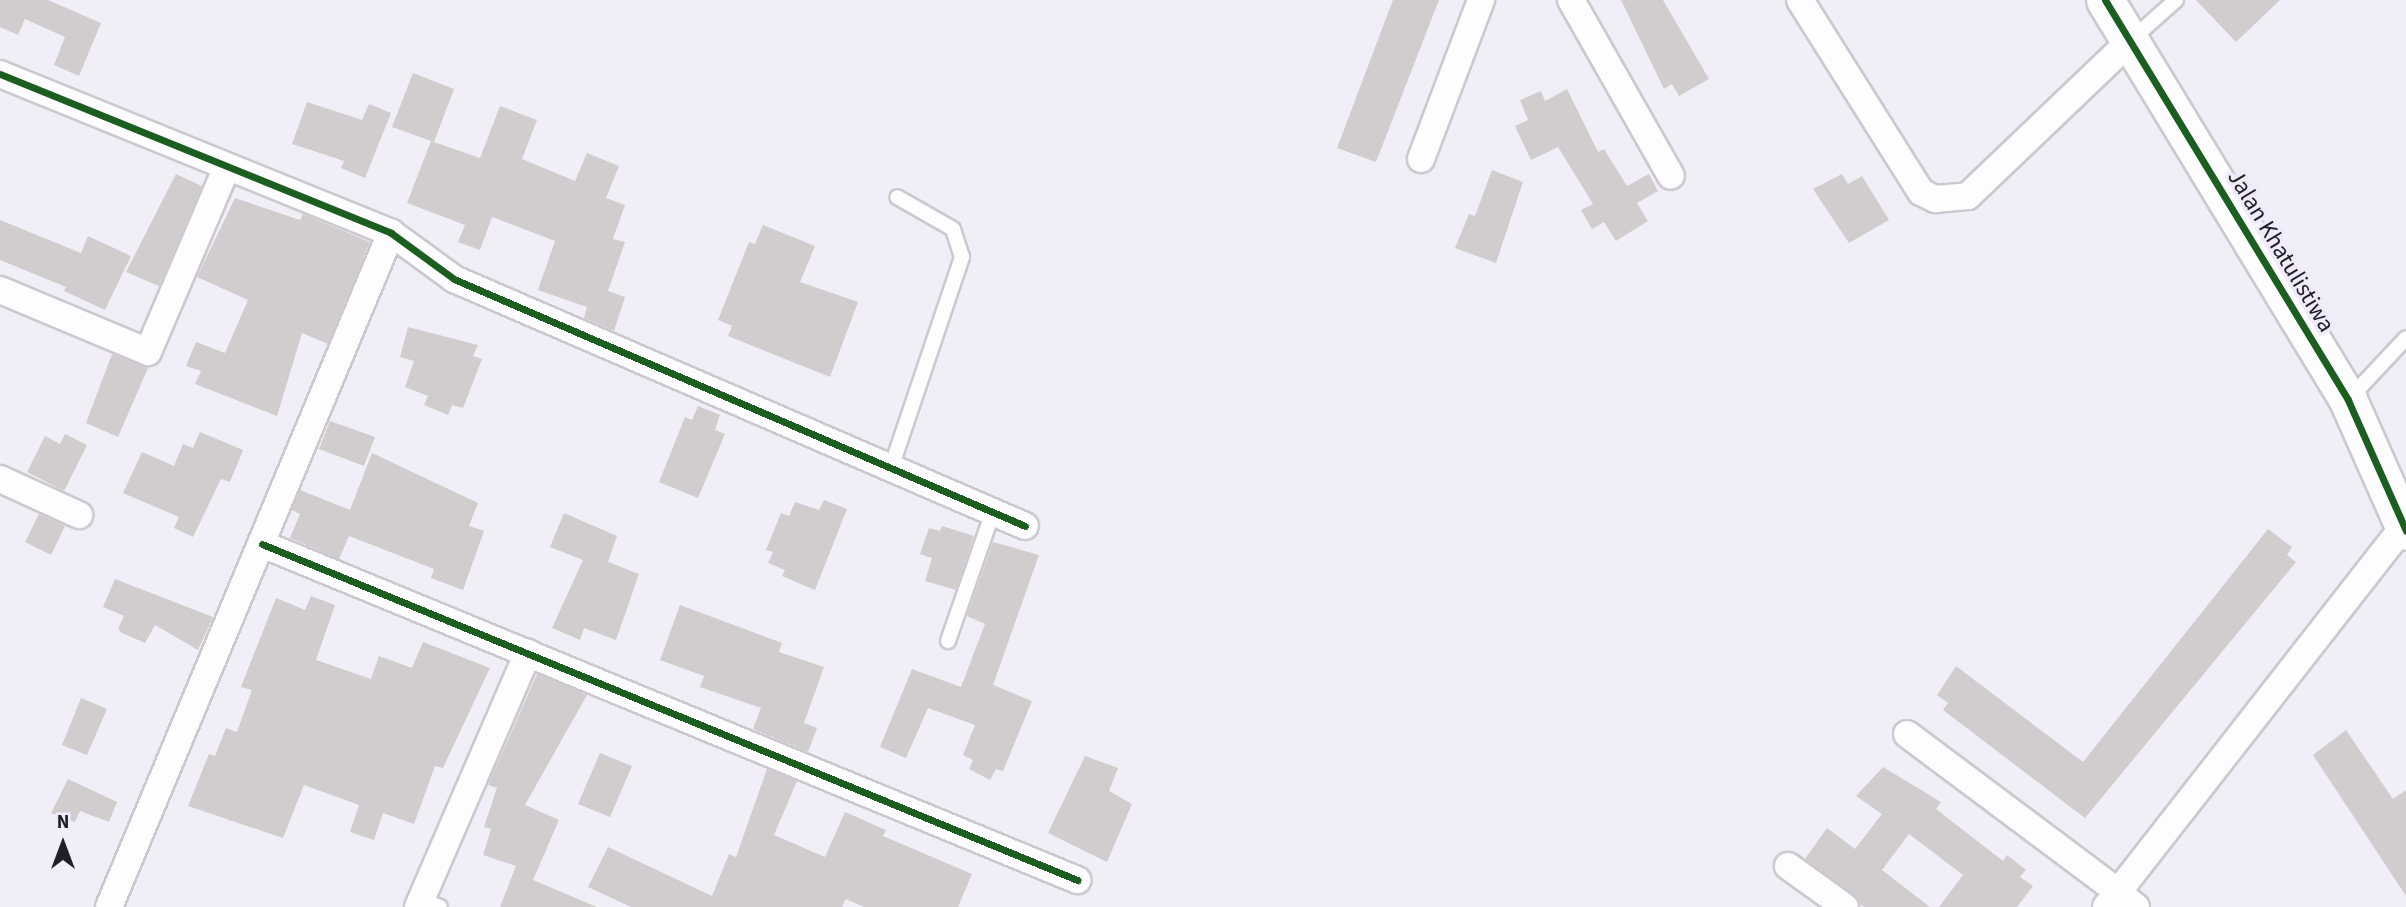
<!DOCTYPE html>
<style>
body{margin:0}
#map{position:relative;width:2406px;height:907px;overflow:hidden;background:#f1eef7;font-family:"Source Sans 3",sans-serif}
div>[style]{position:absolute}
.building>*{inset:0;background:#d1ccce}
.roads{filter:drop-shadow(2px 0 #cbc9cf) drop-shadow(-2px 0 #cbc9cf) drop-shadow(0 2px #cbc9cf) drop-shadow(0 -2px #cbc9cf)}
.lane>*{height:14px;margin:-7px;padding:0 7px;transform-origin:7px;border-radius:7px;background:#fdfcfe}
.street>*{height:26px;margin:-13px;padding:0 13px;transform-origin:13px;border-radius:13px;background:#fdfcfe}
.secondary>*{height:37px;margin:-18.5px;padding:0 18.5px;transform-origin:18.5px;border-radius:18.5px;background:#fdfcfe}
.cycleway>*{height:7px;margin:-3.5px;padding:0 3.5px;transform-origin:3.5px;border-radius:3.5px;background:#1b5e20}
span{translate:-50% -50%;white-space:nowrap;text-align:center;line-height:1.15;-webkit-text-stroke:7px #f0eafb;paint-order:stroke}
.street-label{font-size:24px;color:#222026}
.north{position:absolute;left:28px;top:809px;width:70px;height:70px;-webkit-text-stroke:5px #f0eafb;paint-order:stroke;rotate:0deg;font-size:19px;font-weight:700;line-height:28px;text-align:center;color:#222026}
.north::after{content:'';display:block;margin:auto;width:24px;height:32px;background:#222026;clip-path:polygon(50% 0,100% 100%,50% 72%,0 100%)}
</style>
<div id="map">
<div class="building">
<div style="clip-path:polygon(0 0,48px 0,101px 23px,79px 76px,54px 65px,65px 37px,25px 19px,18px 35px,0 27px)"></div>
<div style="clip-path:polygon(1393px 0,1439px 0,1376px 162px,1337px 148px)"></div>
<div style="clip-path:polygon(1621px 0,1663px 0,1709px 79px,1679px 96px,1672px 84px,1664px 89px)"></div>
<div style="clip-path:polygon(2196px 0,2280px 0,2236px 42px)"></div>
<div style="clip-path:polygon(413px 73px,454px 89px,434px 142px,392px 127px)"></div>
<div style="clip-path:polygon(1567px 89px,1598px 152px,1604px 149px,1627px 186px,1649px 174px,1658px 191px,1637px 203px,1648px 221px,1616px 241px,1604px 222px,1592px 229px,1581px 210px,1593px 204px,1558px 147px,1531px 160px,1515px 126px,1528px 120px,1520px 100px,1541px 91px,1545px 101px)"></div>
<div style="clip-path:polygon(307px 102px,362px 120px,369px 104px,391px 113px,365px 178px,341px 168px,344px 161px,292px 144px)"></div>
<div style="clip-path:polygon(500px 106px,537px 120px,522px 159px,575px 181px,587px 153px,619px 166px,606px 198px,625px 205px,613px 239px,625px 242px,608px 291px,625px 297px,614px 331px,584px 318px,587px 307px,538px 290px,555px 241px,492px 217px,480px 250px,458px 242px,465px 225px,407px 203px,431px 141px,480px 158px)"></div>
<div style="clip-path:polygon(1492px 170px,1523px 182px,1496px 263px,1455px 248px,1469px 214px,1475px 216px)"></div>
<div style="clip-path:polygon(176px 174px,202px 186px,159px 286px,126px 272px)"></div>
<div style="clip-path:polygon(1842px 174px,1848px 184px,1862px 176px,1889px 220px,1849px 243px,1813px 189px)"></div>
<div style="clip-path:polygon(235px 198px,300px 220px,303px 214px,370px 242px,328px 344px,302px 333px,277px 416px,195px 384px,201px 371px,186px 366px,196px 342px,225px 353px,248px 300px,197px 277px)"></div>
<div style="clip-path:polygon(0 220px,81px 253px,88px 236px,131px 256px,105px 310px,64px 291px,66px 287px,0 260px)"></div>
<div style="clip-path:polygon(763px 225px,815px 246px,800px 282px,858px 302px,830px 377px,728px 336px,732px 326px,718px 320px,749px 242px,755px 244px)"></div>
<div style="clip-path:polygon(408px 327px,478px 345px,473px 356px,482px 359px,463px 408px,452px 405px,448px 415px,424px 405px,428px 396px,405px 387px,414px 361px,400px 357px)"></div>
<div style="clip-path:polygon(112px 354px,148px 368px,118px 437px,86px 423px)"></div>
<div style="clip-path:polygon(698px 406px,720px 415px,715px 430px,725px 434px,698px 498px,659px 482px,685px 417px,692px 420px)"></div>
<div style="clip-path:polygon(330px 421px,375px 437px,364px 466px,319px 449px)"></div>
<div style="clip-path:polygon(200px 432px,243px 450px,230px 482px,221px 479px,193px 537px,174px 528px,179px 517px,123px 493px,142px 452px,174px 466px,183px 444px,193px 448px)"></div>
<div style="clip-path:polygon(65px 434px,87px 445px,64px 491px,27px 472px,45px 436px,60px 444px)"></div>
<div style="clip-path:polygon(372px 453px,478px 503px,469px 526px,484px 531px,463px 590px,431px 578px,434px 569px,349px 536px,339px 559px,290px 538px,300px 514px,292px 510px,300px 490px,350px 510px)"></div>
<div style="clip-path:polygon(824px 500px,847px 509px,815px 590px,782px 576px,785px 570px,768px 563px,773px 552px,766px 550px,781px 513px,789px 516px,795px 502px,819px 510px)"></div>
<div style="clip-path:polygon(564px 513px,617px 536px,608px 562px,639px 574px,616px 640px,584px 628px,580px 640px,552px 628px,583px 560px,550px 547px)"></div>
<div style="clip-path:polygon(39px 514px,65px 526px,51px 555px,25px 542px)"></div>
<div style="clip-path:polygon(942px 526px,974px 536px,956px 590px,925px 581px,932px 558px,920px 554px,929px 528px,940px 531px)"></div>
<div style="clip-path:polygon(2268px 529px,2292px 547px,2287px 555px,2296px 562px,2085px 818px,1943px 710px,1948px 703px,1937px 695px,1956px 666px,2083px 762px)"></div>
<div style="clip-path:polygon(993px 542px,1039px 555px,993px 685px,1032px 701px,1003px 771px,996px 769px,990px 780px,969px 769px,973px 760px,963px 755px,975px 725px,928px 708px,906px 758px,880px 747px,912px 669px,961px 687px,985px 624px,967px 616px)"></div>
<div style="clip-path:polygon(115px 579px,213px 617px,198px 650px,155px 625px,145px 643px,122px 633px,118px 629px,124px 616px,103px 607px)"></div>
<div style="clip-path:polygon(311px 596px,335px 605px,316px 660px,371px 679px,379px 656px,412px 668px,423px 642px,490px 668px,443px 768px,435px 766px,414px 824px,383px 813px,374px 840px,350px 832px,359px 805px,304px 785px,283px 838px,188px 806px,209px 754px,215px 756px,226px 728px,237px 732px,252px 690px,241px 687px,276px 598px,305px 610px)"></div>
<div style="clip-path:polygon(680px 605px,782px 643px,779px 652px,824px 667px,804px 723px,817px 728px,808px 752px,753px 729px,761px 708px,700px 687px,704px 676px,660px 660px)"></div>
<div style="clip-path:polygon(537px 674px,587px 695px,525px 805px,559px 820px,533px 880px,597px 907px,500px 907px,516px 866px,483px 855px,491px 829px,484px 827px,497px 788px,488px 785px)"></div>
<div style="clip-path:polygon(81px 698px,107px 709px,87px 755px,62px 745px)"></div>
<div style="clip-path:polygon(2346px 730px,2393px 799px,2406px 790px,2406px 896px,2313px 755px)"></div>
<div style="clip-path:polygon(600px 753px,632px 766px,610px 817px,578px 804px)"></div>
<div style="clip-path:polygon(1085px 756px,1118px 768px,1109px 791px,1132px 804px,1107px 862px,1048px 833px)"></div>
<div style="clip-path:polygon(1883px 767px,1941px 802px,1936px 809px,2003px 861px,2007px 855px,2026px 870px,2020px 877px,2033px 886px,2017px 907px,1939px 907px,1963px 875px,1909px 834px,1882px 870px,1930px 907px,1864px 907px,1805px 859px,1827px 828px,1855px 849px,1882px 814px,1856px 796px)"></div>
<div style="clip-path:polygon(767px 769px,797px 781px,774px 835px,825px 857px,845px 812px,886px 830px,883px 836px,972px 874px,958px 907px,864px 907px,846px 899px,842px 907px,631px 907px,588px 887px,608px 847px,712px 896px,729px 854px,736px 857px)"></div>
<div style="clip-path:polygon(68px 779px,117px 802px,109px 822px,80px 811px,75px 822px,51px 813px)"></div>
</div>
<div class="roads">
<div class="lane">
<div style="left:2131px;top:40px;width:60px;rotate:-41.6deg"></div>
<div style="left:2349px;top:399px;width:83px;rotate:-46.9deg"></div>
<div style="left:891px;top:468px;width:223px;rotate:-71.4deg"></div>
<div style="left:962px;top:257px;width:29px;rotate:-108deg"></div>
<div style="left:953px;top:229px;width:64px;rotate:-150.3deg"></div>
<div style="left:948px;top:641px;width:137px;rotate:-70.8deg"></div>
<div style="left:422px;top:900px;width:19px;rotate:21deg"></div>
</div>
<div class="street">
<div style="left:1571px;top:0;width:202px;rotate:60.4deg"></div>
<div style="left:1800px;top:0;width:227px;rotate:57.8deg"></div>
<div style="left:1921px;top:192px;width:16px;rotate:27deg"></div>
<div style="left:1935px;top:199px;width:33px;rotate:-5deg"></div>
<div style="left:1968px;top:196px;width:224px;rotate:-43.7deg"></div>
<div style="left:0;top:74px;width:422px;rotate:22.1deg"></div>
<div style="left:391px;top:233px;width:78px;rotate:36.1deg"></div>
<div style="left:454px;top:279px;width:622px;rotate:23.39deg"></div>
<div style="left:1421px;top:159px;width:170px;rotate:-69.3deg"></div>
<div style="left:0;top:290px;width:160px;rotate:22.7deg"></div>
<div style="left:148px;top:352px;width:201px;rotate:-66.9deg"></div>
<div style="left:0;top:479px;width:87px;rotate:24.5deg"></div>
<div style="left:262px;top:544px;width:882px;rotate:22.4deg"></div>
<div style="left:1907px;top:734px;width:264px;rotate:36.8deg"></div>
<div style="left:2118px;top:892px;width:19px;rotate:129deg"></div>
<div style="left:1788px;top:866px;width:70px;rotate:35.7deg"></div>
<div style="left:109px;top:907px;width:731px;rotate:-67.3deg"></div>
<div style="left:418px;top:907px;width:277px;rotate:-66.6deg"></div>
<div style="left:2136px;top:907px;width:23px;rotate:-140deg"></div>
<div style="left:2118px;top:892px;width:464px;rotate:-52deg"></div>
</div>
<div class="secondary">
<div style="left:2105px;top:0;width:468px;rotate:58.7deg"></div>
<div style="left:2348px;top:400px;width:143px;rotate:66.1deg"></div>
</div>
</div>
<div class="cycleway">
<div style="left:2105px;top:0;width:468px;rotate:58.7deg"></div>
<div style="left:2348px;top:400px;width:143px;rotate:66.1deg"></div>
<div style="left:0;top:74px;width:422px;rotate:22.1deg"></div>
<div style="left:391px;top:233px;width:78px;rotate:36.1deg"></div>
<div style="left:454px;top:279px;width:622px;rotate:23.39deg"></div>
<div style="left:262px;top:544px;width:882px;rotate:22.4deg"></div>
</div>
<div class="street-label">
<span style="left:2281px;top:251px;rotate:59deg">Jalan Khatulistiwa</span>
</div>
<div class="north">N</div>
</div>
